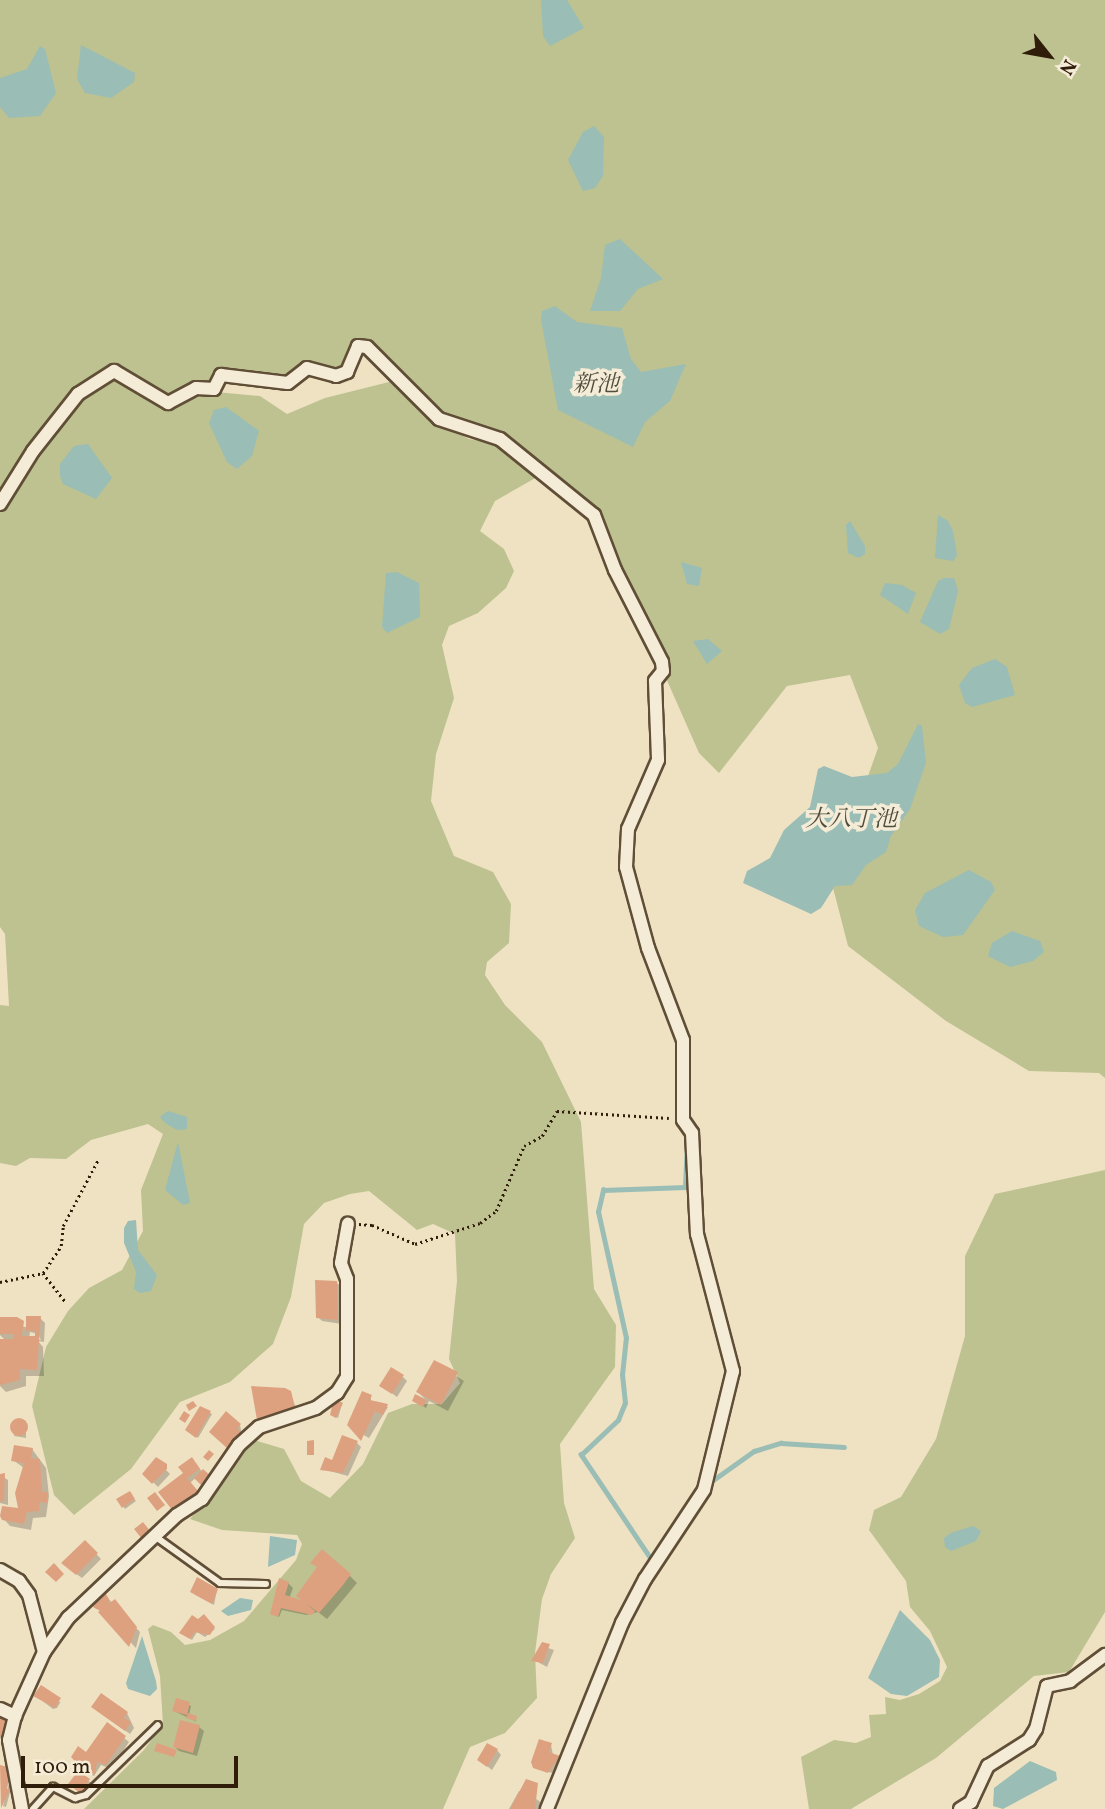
<!DOCTYPE html>
<meta charset="utf-8">
<style>
body{margin:0}
#map{position:relative;width:1105px;height:1809px;overflow:hidden;background:#efe2c2;font-family:Vollkorn,"Noto Serif JP",serif}
div>[style]{position:absolute}
.green>*{inset:0;background:#bdc290}
.water>*{inset:0;background:#9abdb5}
.shadow>*{inset:0;background:#0003}
.stream>*{height:4.5px;margin:-2.25px;padding:0 2.25px;transform-origin:2.25px;border-radius:2.25px;background:#9abdb5}
.building>*{inset:0;background:#dea180}
.round{border-radius:50%}
.path>*{height:2.5px;margin-top:-1.25px;transform-origin:0;background:repeating-linear-gradient(90deg,#301d09 0 2px,transparent 0 5.5px)}
.roads{filter:drop-shadow(2px 0 #604e37) drop-shadow(-2px 0 #604e37) drop-shadow(0 2px #604e37) drop-shadow(0 -2px #604e37)}
.service>*{height:6px;margin:-3px;padding:0 3px;transform-origin:3px;border-radius:3px;background:#f5ecd7}
.minor>*{height:12px;margin:-6px;padding:0 6px;transform-origin:6px;border-radius:6px;background:#f5ecd7}
span{translate:-50% -50%;white-space:nowrap;text-align:center;line-height:1.15;-webkit-text-stroke:7px #f5ecd7;paint-order:stroke}
.water-label{font-size:23px;color:#504d3d;font-style:italic}
.north{position:absolute;left:1014px;top:21px;width:70px;height:70px;-webkit-text-stroke:5px #f5ecd7;paint-order:stroke;rotate:121deg;font-size:19px;font-weight:700;line-height:28px;text-align:center;color:#301d09}
.north::after{content:'';display:block;margin:auto;width:24px;height:32px;background:#301d09;clip-path:polygon(50% 0,100% 100%,50% 72%,0 100%)}
.scale{position:absolute;left:21px;top:1756px;width:217px;height:32px;box-sizing:border-box;border:4px solid #301d09;border-top:0;padding-left:9px;font-size:21px;line-height:24px;white-space:nowrap;color:#301d09;-webkit-text-stroke:5px #f5ecd7;paint-order:stroke}
</style>
<div id="map">
<div class="green">
<div style="clip-path:polygon(0 0,1105px 0,1105px 1078px,1099px 1073px,1029px 1071px,946px 1021px,848px 946px,831px 880px,878px 748px,850px 675px,787px 686px,719px 773px,699px 753px,625px 585px,613px 546px,589px 506px,504px 435px,438px 416px,407px 378px,367px 344px,342px 373px,323px 370px,287px 380px,234px 371px,167px 398px,126px 372px,83px 384px,0 499px)"></div>
<div style="clip-path:polygon(117px 375px,168px 406px,216px 392px,260px 396px,287px 414px,325px 398px,397px 380px,433px 420px,469px 439px,498px 444px,539px 476px,495px 501px,480px 531px,504px 549px,514px 571px,506px 588px,478px 613px,449px 626px,442px 645px,454px 698px,436px 754px,431px 801px,454px 856px,493px 872px,511px 904px,509px 943px,487px 962px,485px 975px,505px 1005px,542px 1042px,581px 1122px,594px 1289px,616px 1325px,615px 1367px,560px 1444px,564px 1503px,575px 1538px,551px 1574px,542px 1599px,535px 1653px,537px 1698px,505px 1733px,470px 1747px,443px 1809px,84px 1809px,143px 1751px,163px 1725px,160px 1676px,148px 1629px,153px 1625px,171px 1632px,185px 1645px,210px 1640px,244px 1621px,296px 1560px,302px 1544px,297px 1535px,222px 1530px,190px 1519px,254px 1440px,284px 1449px,301px 1481px,330px 1498px,363px 1464px,388px 1413px,412px 1404px,442px 1404px,460px 1383px,449px 1359px,457px 1281px,455px 1234px,433px 1224px,417px 1230px,369px 1191px,350px 1194px,324px 1203px,304px 1224px,291px 1297px,273px 1344px,230px 1382px,180px 1402px,131px 1469px,74px 1515px,54px 1495px,32px 1406px,46px 1347px,68px 1311px,89px 1288px,122px 1270px,143px 1231px,141px 1190px,163px 1134px,148px 1124px,91px 1140px,66px 1159px,30px 1158px,16px 1166px,0 1163px,0 1005px,9px 1006px,5px 934px,0 927px,0 511px,36px 452px,80px 398px)"></div>
<div style="clip-path:polygon(1105px 1170px,1105px 1612px,1069px 1672px,1034px 1676px,936px 1758px,851px 1809px,809px 1809px,801px 1757px,834px 1740px,856px 1743px,871px 1737px,869px 1715px,886px 1714px,885px 1697px,900px 1700px,919px 1694px,940px 1681px,947px 1667px,930px 1631px,910px 1607px,906px 1581px,869px 1530px,874px 1510px,901px 1497px,936px 1439px,965px 1336px,965px 1256px,995px 1194px)"></div>
</div>
<div class="water">
<div style="clip-path:polygon(541px 0,567px 0,584px 28px,550px 46px,543px 36px)"></div>
<div style="clip-path:polygon(81px 45px,135px 73px,134px 82px,111px 98px,85px 93px,77px 79px)"></div>
<div style="clip-path:polygon(40px 46px,45px 49px,56px 93px,40px 116px,9px 118px,0 107px,0 78px,27px 69px)"></div>
<div style="clip-path:polygon(594px 126px,604px 137px,603px 176px,595px 188px,583px 191px,568px 160px,583px 132px)"></div>
<div style="clip-path:polygon(620px 239px,663px 279px,638px 289px,620px 311px,590px 311px,601px 278px,605px 245px)"></div>
<div style="clip-path:polygon(555px 306px,577px 322px,622px 328px,631px 359px,641px 372px,686px 364px,670px 401px,645px 422px,633px 447px,558px 410px,541px 320px,542px 311px)"></div>
<div style="clip-path:polygon(226px 407px,259px 431px,252px 456px,237px 469px,227px 462px,209px 423px,214px 410px)"></div>
<div style="clip-path:polygon(88px 444px,112px 478px,96px 499px,63px 484px,60px 476px,60px 464px,74px 446px)"></div>
<div style="clip-path:polygon(938px 515px,948px 521px,953px 531px,957px 555px,953px 561px,935px 558px)"></div>
<div style="clip-path:polygon(850px 521px,865px 546px,865px 554px,859px 558px,848px 553px,846px 525px)"></div>
<div style="clip-path:polygon(681px 562px,702px 568px,699px 586px,687px 584px)"></div>
<div style="clip-path:polygon(397px 572px,419px 583px,420px 617px,387px 633px,382px 627px,386px 573px)"></div>
<div style="clip-path:polygon(944px 578px,954px 578px,958px 591px,949px 629px,940px 634px,920px 622px,938px 581px)"></div>
<div style="clip-path:polygon(885px 583px,902px 585px,916px 593px,908px 614px,880px 595px)"></div>
<div style="clip-path:polygon(708px 639px,722px 651px,707px 664px,693px 641px)"></div>
<div style="clip-path:polygon(995px 659px,1007px 667px,1015px 695px,972px 707px,965px 703px,959px 685px,972px 668px)"></div>
<div style="clip-path:polygon(918px 724px,922px 726px,926px 763px,910px 809px,891px 836px,886px 852px,866px 865px,852px 885px,835px 886px,821px 908px,811px 914px,743px 883px,747px 871px,770px 858px,784px 830px,810px 807px,818px 769px,824px 766px,852px 777px,887px 773px,898px 764px)"></div>
<div style="clip-path:polygon(969px 870px,991px 882px,995px 890px,963px 935px,943px 937px,919px 926px,915px 910px,925px 893px)"></div>
<div style="clip-path:polygon(1012px 931px,1040px 941px,1044px 952px,1033px 961px,1010px 967px,988px 956px,992px 943px)"></div>
<div style="clip-path:polygon(168px 1111px,187px 1117px,187px 1129px,177px 1130px,165px 1123px,160px 1117px)"></div>
<div style="clip-path:polygon(178px 1142px,190px 1203px,183px 1205px,165px 1190px)"></div>
<div style="clip-path:polygon(136px 1220px,138px 1250px,157px 1275px,151px 1291px,140px 1293px,134px 1289px,136px 1272px,124px 1243px,124px 1228px,128px 1221px)"></div>
<div style="clip-path:polygon(973px 1526px,981px 1531px,976px 1541px,951px 1551px,945px 1547px,944px 1538px,951px 1533px)"></div>
<div style="clip-path:polygon(270px 1536px,297px 1540px,295px 1555px,268px 1567px)"></div>
<div style="clip-path:polygon(240px 1598px,253px 1600px,251px 1610px,228px 1616px,221px 1611px)"></div>
<div style="clip-path:polygon(900px 1610px,930px 1640px,940px 1660px,939px 1677px,907px 1696px,891px 1694px,868px 1678px)"></div>
<div style="clip-path:polygon(142px 1636px,156px 1681px,157px 1689px,150px 1696px,128px 1689px,126px 1683px)"></div>
<div style="clip-path:polygon(1030px 1761px,1056px 1772px,1057px 1780px,1003px 1809px,993px 1806px,994px 1788px)"></div>
</div>
<div class="shadow">
<div style="clip-path:polygon(337px 1283px,341px 1287px,342px 1324px,322px 1321px,318px 1317px)"></div>
<div style="clip-path:polygon(evenodd,40px 1318px,45px 1323px,44px 1342px,38px 1341px,43px 1347px,44px 1376px,26px 1376px,26px 1386px,6px 1392px,0 1386px,0 1342px,6px 1341px,0 1335px,0 1319px,28px 1328px,40px 1318px,30px 1332px,38px 1334px,41px 1340px,29px 1339px,30px 1332px)"></div>
<div style="clip-path:polygon(434px 1362px,464px 1381px,448px 1411px,429px 1401px,426px 1408px,416px 1402px,416px 1396px,427px 1401px,418px 1392px)"></div>
<div style="clip-path:polygon(403px 1377px,407px 1381px,397px 1397px,382px 1386px)"></div>
<div style="clip-path:polygon(287px 1392px,301px 1415px,266px 1426px,259px 1419px)"></div>
<div style="clip-path:polygon(371px 1397px,371px 1402px,388px 1407px,369px 1438px,353px 1429px)"></div>
<div style="clip-path:polygon(342px 1404px,338px 1418px,333px 1416px)"></div>
<div style="clip-path:polygon(201px 1408px,212px 1414px,198px 1438px,188px 1429px)"></div>
<div style="clip-path:polygon(16px 1419px,26px 1421px,26px 1438px,14px 1436px)"></div>
<div style="clip-path:polygon(240px 1425px,242px 1435px,230px 1449px,211px 1432px)"></div>
<div style="clip-path:polygon(357px 1443px,361px 1447px,348px 1476px,322px 1469px)"></div>
<div style="clip-path:polygon(32px 1449px,46px 1468px,49px 1496px,46px 1517px,33px 1518px,31px 1530px,10px 1526px,3px 1518px,21px 1510px,24px 1468px,13px 1460px)"></div>
<div style="clip-path:polygon(156px 1460px,170px 1474px,158px 1487px,144px 1473px)"></div>
<div style="clip-path:polygon(196px 1463px,202px 1472px,190px 1483px,201px 1497px,177px 1512px,161px 1492px)"></div>
<div style="clip-path:polygon(0 1475px,8px 1480px,8px 1505px,0 1503px)"></div>
<div style="clip-path:polygon(129px 1493px,136px 1501px,125px 1509px,119px 1500px)"></div>
<div style="clip-path:polygon(85px 1542px,101px 1559px,82px 1578px,68px 1568px)"></div>
<div style="clip-path:polygon(350px 1576px,357px 1583px,327px 1619px,318px 1612px,306px 1615px,282px 1610px,279px 1617px,272px 1614px,288px 1583px,293px 1588px,289px 1599px,309px 1606px,298px 1596px)"></div>
<div style="clip-path:polygon(217px 1590px,214px 1605px,194px 1594px)"></div>
<div style="clip-path:polygon(103px 1593px,140px 1632px,136px 1648px,91px 1602px)"></div>
<div style="clip-path:polygon(204px 1617px,215px 1629px,205px 1637px,197px 1632px,192px 1640px,183px 1634px)"></div>
<div style="clip-path:polygon(542px 1646px,554px 1650px,547px 1667px,534px 1660px)"></div>
<div style="clip-path:polygon(36px 1696px,60px 1702px,61px 1701px,57px 1708px,53px 1709px)"></div>
<div style="clip-path:polygon(177px 1700px,191px 1706px,189px 1715px,197px 1722px,174px 1711px)"></div>
<div style="clip-path:polygon(98px 1711px,127px 1713px,134px 1728px,130px 1734px)"></div>
<div style="clip-path:polygon(1px 1716px,10px 1729px,0 1739px,0 1717px)"></div>
<div style="clip-path:polygon(110px 1726px,129px 1742px,111px 1769px,101px 1765px,94px 1776px,88px 1774px,83px 1769px,87px 1754px)"></div>
<div style="clip-path:polygon(199px 1727px,204px 1731px,197px 1756px,179px 1751px,175px 1747px)"></div>
<div style="clip-path:polygon(551px 1745px,553px 1755px,563px 1762px,558px 1775px,534px 1767px)"></div>
<div style="clip-path:polygon(497px 1750px,501px 1755px,492px 1770px,479px 1760px)"></div>
<div style="clip-path:polygon(12px 1772px,15px 1774px,6px 1807px,3px 1806px)"></div>
<div style="clip-path:polygon(89px 1781px,93px 1785px,85px 1796px,75px 1789px)"></div>
<div style="clip-path:polygon(537px 1785px,535px 1798px,543px 1804px,541px 1809px,509px 1809px,519px 1791px,530px 1796px)"></div>
</div>
<div class="stream">
<div style="left:709px;top:1483px;width:55px;rotate:-35.4deg"></div>
<div style="left:754px;top:1451px;width:28px;rotate:-17deg"></div>
<div style="left:781px;top:1443px;width:63px;rotate:3.6deg"></div>
<div style="left:652px;top:1561px;width:128px;rotate:-123.8deg"></div>
<div style="left:581px;top:1455px;width:51px;rotate:-43.4deg"></div>
<div style="left:618px;top:1420px;width:18px;rotate:-68deg"></div>
<div style="left:625px;top:1403px;width:28px;rotate:-96deg"></div>
<div style="left:622px;top:1375px;width:37px;rotate:-84deg"></div>
<div style="left:626px;top:1338px;width:129px;rotate:-102.5deg"></div>
<div style="left:598px;top:1212px;width:23px;rotate:-77deg"></div>
<div style="left:603px;top:1190px;width:82px;rotate:-2.1deg"></div>
<div style="left:685px;top:1187px;width:45px;rotate:-87.5deg"></div>
</div>
<div class="building">
<div style="clip-path:polygon(315px 1280px,337px 1281px,338px 1320px,316px 1318px)"></div>
<div style="clip-path:polygon(26px 1316px,41px 1316px,37px 1370px,20px 1369px,20px 1380px,0 1385px,0 1339px,14px 1339px,14px 1334px,0 1334px,0 1317px,17px 1317px,24px 1321px,22px 1336px,35px 1336px,35px 1331px,26px 1331px)"></div>
<div style="clip-path:polygon(434px 1360px,458px 1372px,441px 1405px,416px 1392px)"></div>
<div style="clip-path:polygon(391px 1367px,404px 1375px,392px 1394px,379px 1386px)"></div>
<div style="clip-path:polygon(251px 1386px,285px 1388px,291px 1391px,295px 1407px,257px 1420px)"></div>
<div style="clip-path:polygon(362px 1391px,372px 1395px,370px 1400px,388px 1404px,383px 1415px,375px 1411px,361px 1441px,347px 1425px)"></div>
<div style="clip-path:polygon(415px 1394px,427px 1400px,423px 1407px,412px 1401px)"></div>
<div style="clip-path:polygon(334px 1398px,343px 1403px,336px 1418px,330px 1415px)"></div>
<div style="clip-path:polygon(193px 1401px,197px 1406px,189px 1411px,186px 1405px)"></div>
<div style="clip-path:polygon(200px 1406px,211px 1411px,196px 1438px,185px 1430px)"></div>
<div style="clip-path:polygon(184px 1411px,190px 1415px,185px 1423px,179px 1419px)"></div>
<div style="clip-path:polygon(226px 1411px,241px 1424px,237px 1429px,242px 1433px,228px 1449px,209px 1432px)"></div>
<div class="round" style="left:10px;top:1418px;width:18px;height:18px"></div>
<div style="clip-path:polygon(342px 1435px,358px 1441px,343px 1473px,320px 1470px,325px 1457px,332px 1460px)"></div>
<div style="clip-path:polygon(314px 1440px,314px 1455px,307px 1455px,307px 1441px)"></div>
<div style="clip-path:polygon(14px 1445px,33px 1448px,31px 1458px,40px 1459px,42px 1492px,48px 1492px,47px 1503px,40px 1502px,39px 1511px,27px 1512px,24px 1524px,2px 1520px,0 1516px,2px 1506px,18px 1508px,15px 1493px,24px 1463px,11px 1461px)"></div>
<div style="clip-path:polygon(209px 1450px,214px 1454px,208px 1461px,203px 1457px)"></div>
<div style="clip-path:polygon(156px 1457px,167px 1464px,167px 1469px,152px 1484px,142px 1474px)"></div>
<div style="clip-path:polygon(192px 1457px,200px 1469px,187px 1478px,198px 1491px,182px 1509px,180px 1505px,173px 1511px,158px 1492px,183px 1473px,178px 1467px)"></div>
<div style="clip-path:polygon(203px 1469px,212px 1477px,203px 1487px,194px 1478px)"></div>
<div style="clip-path:polygon(5px 1473px,4px 1501px,0 1501px,0 1474px)"></div>
<div style="clip-path:polygon(130px 1491px,135px 1499px,122px 1508px,116px 1499px)"></div>
<div style="clip-path:polygon(155px 1492px,165px 1505px,157px 1511px,147px 1498px)"></div>
<div style="clip-path:polygon(143px 1522px,151px 1532px,142px 1539px,134px 1529px)"></div>
<div style="clip-path:polygon(85px 1540px,98px 1553px,76px 1575px,61px 1563px)"></div>
<div style="clip-path:polygon(322px 1549px,351px 1574px,343px 1585px,319px 1613px,304px 1602px,315px 1611px,312px 1615px,281px 1608px,278px 1617px,270px 1614px,279px 1578px,289px 1582px,285px 1595px,301px 1600px,296px 1596px,317px 1567px,310px 1563px)"></div>
<div style="clip-path:polygon(54px 1563px,64px 1574px,56px 1582px,45px 1572px)"></div>
<div style="clip-path:polygon(197px 1577px,218px 1589px,212px 1604px,190px 1592px)"></div>
<div class="round" style="left:91px;top:1592px;width:18px;height:18px"></div>
<div style="clip-path:polygon(115px 1599px,137px 1627px,129px 1647px,98px 1612px)"></div>
<div style="clip-path:polygon(204px 1614px,215px 1627px,210px 1635px,195px 1632px,190px 1639px,179px 1633px,192px 1615px,198px 1619px)"></div>
<div style="clip-path:polygon(542px 1642px,550px 1644px,543px 1663px,531px 1661px)"></div>
<div style="clip-path:polygon(41px 1685px,61px 1698px,55px 1708px,33px 1696px)"></div>
<div style="clip-path:polygon(101px 1693px,128px 1712px,124px 1718px,131px 1722px,125px 1731px,91px 1707px)"></div>
<div style="clip-path:polygon(176px 1698px,190px 1702px,187px 1715px,172px 1711px)"></div>
<div style="clip-path:polygon(0 1713px,7px 1724px,0 1737px)"></div>
<div style="clip-path:polygon(188px 1713px,197px 1716px,196px 1721px,186px 1718px)"></div>
<div style="clip-path:polygon(180px 1720px,200px 1725px,193px 1753px,173px 1747px)"></div>
<div style="clip-path:polygon(107px 1722px,126px 1736px,106px 1765px,97px 1762px,95px 1774px,85px 1772px,71px 1757px,78px 1746px,86px 1752px)"></div>
<div style="clip-path:polygon(539px 1739px,552px 1743px,549px 1752px,560px 1756px,548px 1773px,533px 1768px,531px 1762px)"></div>
<div style="clip-path:polygon(157px 1743px,177px 1750px,174px 1757px,154px 1751px)"></div>
<div style="clip-path:polygon(487px 1743px,498px 1749px,487px 1767px,477px 1760px)"></div>
<div style="clip-path:polygon(0 1765px,11px 1768px,7px 1789px,10px 1790px,1px 1808px)"></div>
<div style="clip-path:polygon(78px 1771px,90px 1779px,80px 1793px,68px 1784px)"></div>
<div style="clip-path:polygon(526px 1779px,538px 1783px,535px 1809px,510px 1809px)"></div>
</div>
<div class="path">
<div style="left:359px;top:1224px;width:13px;rotate:4deg"></div>
<div style="left:372px;top:1225px;width:47px;rotate:23.8deg"></div>
<div style="left:415px;top:1244px;width:68px;rotate:-17.9deg"></div>
<div style="left:480px;top:1223px;width:20px;rotate:-37deg"></div>
<div style="left:496px;top:1211px;width:71px;rotate:-66.7deg"></div>
<div style="left:524px;top:1146px;width:21px;rotate:-29deg"></div>
<div style="left:542px;top:1136px;width:29px;rotate:-59deg"></div>
<div style="left:557px;top:1111px;width:112px;rotate:3.6deg"></div>
<div style="left:43px;top:1273px;width:36px;rotate:52deg"></div>
<div style="left:0;top:1282px;width:44px;rotate:-11.8deg"></div>
<div style="left:43px;top:1273px;width:32px;rotate:-56deg"></div>
<div style="left:61px;top:1246px;width:20px;rotate:-84deg"></div>
<div style="left:63px;top:1226px;width:75px;rotate:-62.1deg"></div>
</div>
<div class="roads">
<div class="service">
<div style="left:156px;top:1537px;width:79px;rotate:35.7deg"></div>
<div style="left:220px;top:1583px;width:46px;rotate:1.2deg"></div>
<div style="left:33px;top:1809px;width:30px;rotate:-48deg"></div>
<div style="left:53px;top:1787px;width:25px;rotate:27deg"></div>
<div style="left:75px;top:1798px;width:11px;rotate:-15deg"></div>
<div style="left:86px;top:1795px;width:100px;rotate:-44.2deg"></div>
</div>
<div class="minor">
<div style="left:0;top:504px;width:62px;rotate:-58.1deg"></div>
<div style="left:33px;top:451px;width:73px;rotate:-51.7deg"></div>
<div style="left:78px;top:394px;width:43px;rotate:-32.6deg"></div>
<div style="left:114px;top:371px;width:63px;rotate:30.7deg"></div>
<div style="left:168px;top:403px;width:32px;rotate:-28deg"></div>
<div style="left:196px;top:388px;width:18px;rotate:3deg"></div>
<div style="left:214px;top:389px;width:16px;rotate:-63deg"></div>
<div style="left:221px;top:375px;width:67px;rotate:6.8deg"></div>
<div style="left:288px;top:383px;width:24px;rotate:-38deg"></div>
<div style="left:307px;top:368px;width:30px;rotate:15deg"></div>
<div style="left:336px;top:376px;width:12px;rotate:-20deg"></div>
<div style="left:347px;top:372px;width:28px;rotate:-67deg"></div>
<div style="left:358px;top:346px;width:9px;rotate:6deg"></div>
<div style="left:367px;top:347px;width:102px;rotate:45deg"></div>
<div style="left:439px;top:419px;width:64px;rotate:18.2deg"></div>
<div style="left:500px;top:439px;width:121px;rotate:39deg"></div>
<div style="left:594px;top:515px;width:59px;rotate:69.1deg"></div>
<div style="left:615px;top:570px;width:103px;rotate:62.9deg"></div>
<div style="left:662px;top:662px;width:9px;rotate:84deg"></div>
<div style="left:663px;top:671px;width:13px;rotate:129deg"></div>
<div style="left:655px;top:681px;width:79px;rotate:87.8deg"></div>
<div style="left:658px;top:760px;width:75px;rotate:113.5deg"></div>
<div style="left:628px;top:829px;width:38px;rotate:93deg"></div>
<div style="left:626px;top:867px;width:84px;rotate:74.8deg"></div>
<div style="left:648px;top:948px;width:98px;rotate:69.2deg"></div>
<div style="left:683px;top:1040px;width:80px;rotate:90deg"></div>
<div style="left:683px;top:1120px;width:16px;rotate:55deg"></div>
<div style="left:692px;top:1133px;width:101px;rotate:87.2deg"></div>
<div style="left:697px;top:1234px;width:142px;rotate:75.3deg"></div>
<div style="left:733px;top:1371px;width:122px;rotate:103.7deg"></div>
<div style="left:704px;top:1490px;width:107px;rotate:123.5deg"></div>
<div style="left:645px;top:1579px;width:50px;rotate:117.6deg"></div>
<div style="left:622px;top:1623px;width:201px;rotate:112deg"></div>
<div style="left:0;top:1570px;width:22px;rotate:30deg"></div>
<div style="left:19px;top:1581px;width:17px;rotate:54deg"></div>
<div style="left:29px;top:1595px;width:59px;rotate:75.3deg"></div>
<div style="left:0;top:1709px;width:17px;rotate:25deg"></div>
<div style="left:22px;top:1809px;width:70px;rotate:-100.7deg"></div>
<div style="left:9px;top:1740px;width:25px;rotate:-76deg"></div>
<div style="left:15px;top:1716px;width:70px;rotate:-65.6deg"></div>
<div style="left:44px;top:1652px;width:42px;rotate:-54.8deg"></div>
<div style="left:68px;top:1618px;width:150px;rotate:-43.4deg"></div>
<div style="left:177px;top:1515px;width:30px;rotate:-33deg"></div>
<div style="left:202px;top:1499px;width:65px;rotate:-55.6deg"></div>
<div style="left:239px;top:1445px;width:27px;rotate:-42deg"></div>
<div style="left:259px;top:1427px;width:60px;rotate:-18.4deg"></div>
<div style="left:316px;top:1408px;width:26px;rotate:-36deg"></div>
<div style="left:337px;top:1393px;width:19px;rotate:-58deg"></div>
<div style="left:347px;top:1377px;width:98px;rotate:-90deg"></div>
<div style="left:347px;top:1279px;width:17px;rotate:-111deg"></div>
<div style="left:341px;top:1263px;width:40px;rotate:-80deg"></div>
<div style="left:960px;top:1809px;width:13px;rotate:-32deg"></div>
<div style="left:971px;top:1802px;width:40px;rotate:-65deg"></div>
<div style="left:988px;top:1766px;width:49px;rotate:-32.4deg"></div>
<div style="left:1029px;top:1740px;width:13px;rotate:-58deg"></div>
<div style="left:1036px;top:1729px;width:44px;rotate:-75.7deg"></div>
<div style="left:1047px;top:1686px;width:24px;rotate:-12deg"></div>
<div style="left:1070px;top:1681px;width:44px;rotate:-36.6deg"></div>
</div>
</div>
<div class="water-label">
<span style="left:596px;top:385px">新池</span>
<span style="left:851px;top:820px">大八丁池</span>
</div>
<div class="north">N</div>
<div class="scale">100 m</div>
</div>
